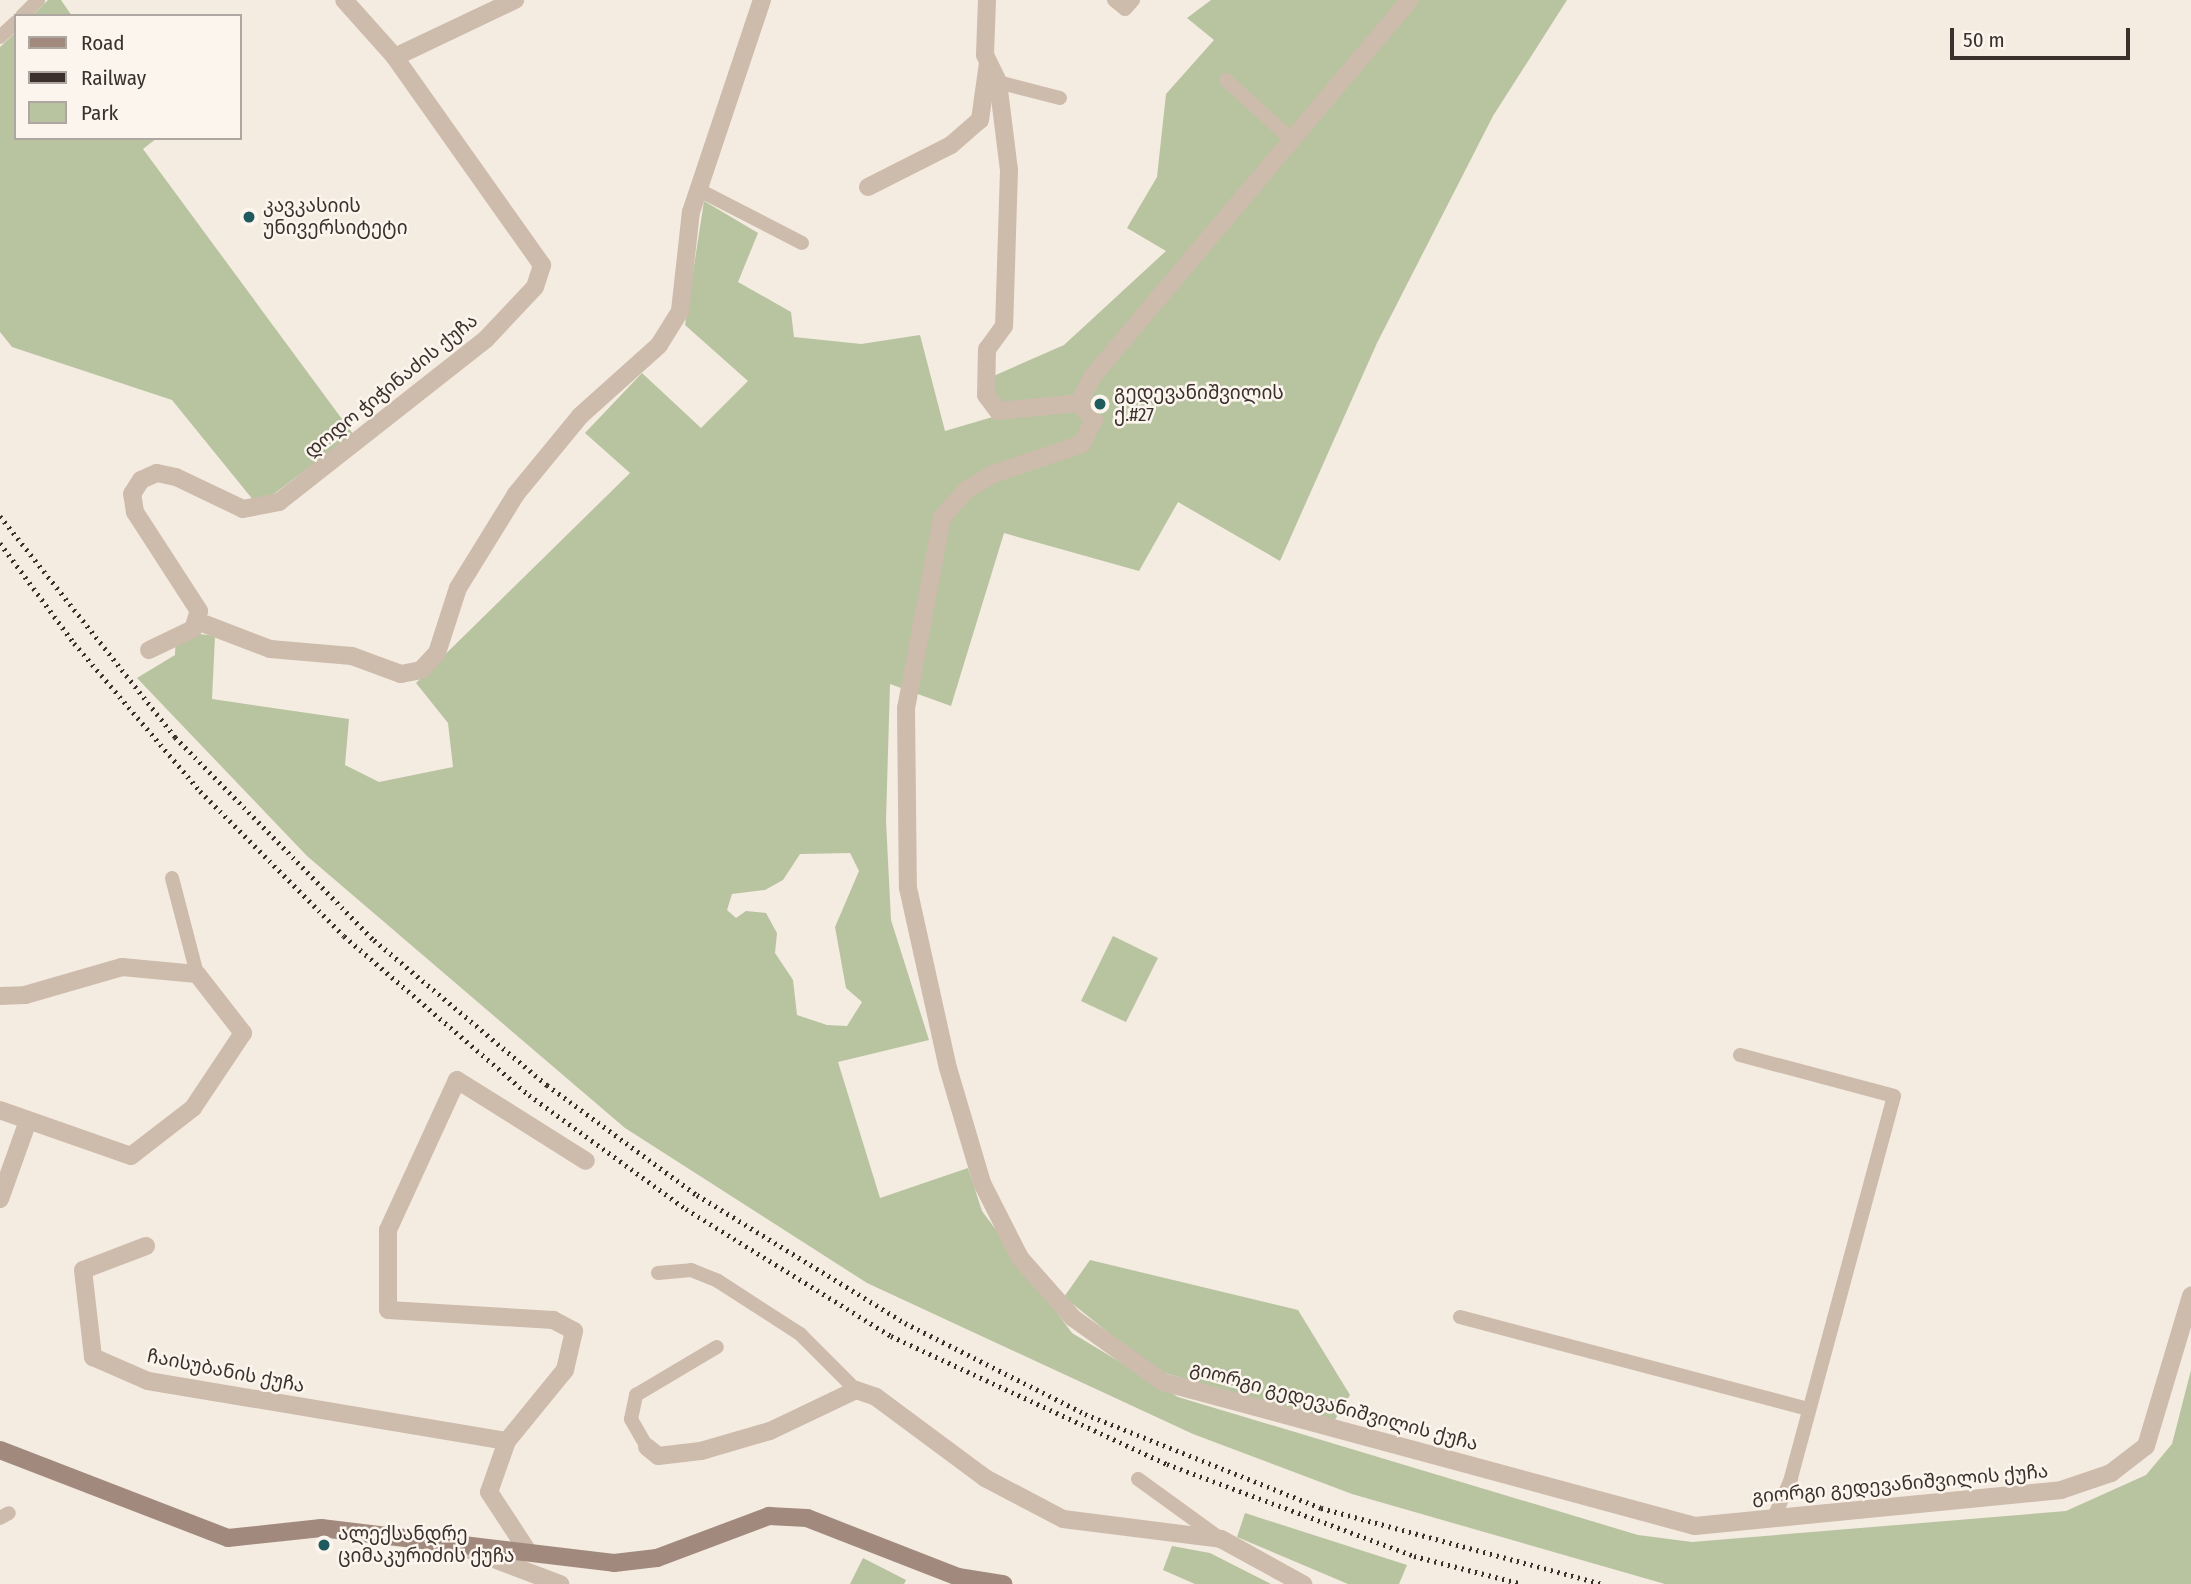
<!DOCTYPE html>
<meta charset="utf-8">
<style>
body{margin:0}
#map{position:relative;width:2191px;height:1584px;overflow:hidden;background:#f4ebe1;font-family:"Fira Sans Condensed","Noto Sans Georgian",sans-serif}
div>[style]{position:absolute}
.green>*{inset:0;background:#b8c4a0}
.lane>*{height:14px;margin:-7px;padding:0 7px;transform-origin:7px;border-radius:7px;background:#cdbbac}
.street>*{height:18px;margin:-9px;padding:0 9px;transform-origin:9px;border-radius:9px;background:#cdbbac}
.secondary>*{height:18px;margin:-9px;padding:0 9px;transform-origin:9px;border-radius:9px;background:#a18a7d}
.rail>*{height:5px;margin-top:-2.5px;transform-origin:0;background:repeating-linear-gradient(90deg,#3b302b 0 2px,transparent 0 7px)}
.dots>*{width:19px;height:19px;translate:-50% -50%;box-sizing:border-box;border:4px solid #fbf5ee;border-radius:50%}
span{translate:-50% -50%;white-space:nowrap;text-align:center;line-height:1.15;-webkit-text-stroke:5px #fbf5ee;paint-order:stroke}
.poi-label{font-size:19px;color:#3b302b}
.left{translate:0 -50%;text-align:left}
.street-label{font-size:19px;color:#3b302b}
.legend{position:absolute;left:14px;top:14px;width:228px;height:126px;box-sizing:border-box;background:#fbf5ee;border:2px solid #aea6a0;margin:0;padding:9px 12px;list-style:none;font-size:21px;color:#3b302b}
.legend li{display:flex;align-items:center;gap:14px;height:35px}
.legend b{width:35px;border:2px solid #aea6a0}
.scale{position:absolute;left:1950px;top:28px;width:180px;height:32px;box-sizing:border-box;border:4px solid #3b302b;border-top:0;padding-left:9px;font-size:21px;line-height:24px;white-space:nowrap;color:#3b302b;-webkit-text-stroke:5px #fbf5ee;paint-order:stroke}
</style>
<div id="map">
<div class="green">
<div style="clip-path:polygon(48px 0,61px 0,72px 16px,32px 16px)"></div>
<div style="clip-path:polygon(evenodd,1211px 0,1567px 0,1493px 116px,1377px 343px,1280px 561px,1178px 502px,1139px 571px,1004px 533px,951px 706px,890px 684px,886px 821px,891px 920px,929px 1040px,838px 1062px,880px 1198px,968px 1168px,982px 1211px,1072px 1333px,1178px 1397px,1638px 1535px,1692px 1542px,2066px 1511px,2146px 1475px,2172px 1444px,2191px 1370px,2191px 1584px,1665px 1584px,1352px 1494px,1193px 1434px,867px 1283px,625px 1128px,307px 856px,137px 678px,175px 655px,176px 631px,215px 636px,212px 699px,349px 719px,345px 765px,379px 782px,453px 767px,448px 723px,416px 683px,630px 473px,585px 433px,642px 373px,701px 428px,748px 381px,685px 325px,704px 201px,758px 233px,738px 282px,791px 312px,794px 337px,861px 344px,920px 335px,945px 431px,996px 416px,989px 378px,1064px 345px,1166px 251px,1127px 228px,1157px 177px,1166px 94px,1214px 40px,1187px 18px,1211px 0,850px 853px,859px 871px,835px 927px,846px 988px,862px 1002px,847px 1026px,827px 1025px,797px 1015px,793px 980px,775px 953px,777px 933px,766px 913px,746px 911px,736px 918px,727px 910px,732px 894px,765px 890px,783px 880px,800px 854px,850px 853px)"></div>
<div style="clip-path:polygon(16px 32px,16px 138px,157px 138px,143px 149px,353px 434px,258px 506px,172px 400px,12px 347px,0 332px,0 47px)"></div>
<div style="clip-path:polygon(1113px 936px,1158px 958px,1126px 1022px,1081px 1001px)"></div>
<div style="clip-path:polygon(1090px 1260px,1298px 1310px,1350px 1395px,1333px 1423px,1155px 1370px,1064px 1297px)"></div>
<div style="clip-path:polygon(1245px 1513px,1407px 1565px,1399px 1584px,1348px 1584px,1237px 1537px)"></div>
<div style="clip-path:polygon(1172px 1546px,1210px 1553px,1271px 1584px,1195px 1584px,1163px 1570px)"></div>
<div style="clip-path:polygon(863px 1558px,906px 1580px,904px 1584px,850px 1584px)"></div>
</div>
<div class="lane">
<div style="left:1114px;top:0;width:14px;rotate:39deg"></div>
<div style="left:1125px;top:9px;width:12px;rotate:-48deg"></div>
<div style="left:22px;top:16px;width:23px;rotate:-45deg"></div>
<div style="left:0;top:37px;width:22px;rotate:-43deg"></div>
<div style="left:1226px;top:80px;width:91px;rotate:42.3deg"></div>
<div style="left:998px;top:82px;width:64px;rotate:14.5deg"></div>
<div style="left:697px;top:189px;width:118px;rotate:27.2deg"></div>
<div style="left:172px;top:878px;width:99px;rotate:75.4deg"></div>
<div style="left:1740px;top:1055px;width:159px;rotate:14.9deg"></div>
<div style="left:1894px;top:1096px;width:397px;rotate:105.1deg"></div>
<div style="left:1791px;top:1479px;width:39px;rotate:114deg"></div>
<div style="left:658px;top:1273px;width:33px;rotate:-5deg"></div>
<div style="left:691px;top:1270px;width:29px;rotate:22deg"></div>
<div style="left:718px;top:1281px;width:98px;rotate:32.9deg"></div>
<div style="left:800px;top:1334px;width:79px;rotate:45deg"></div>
<div style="left:1460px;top:1317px;width:361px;rotate:14.8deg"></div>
<div style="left:647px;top:1447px;width:32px;rotate:-120deg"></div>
<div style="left:631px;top:1419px;width:25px;rotate:-78deg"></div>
<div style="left:636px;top:1395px;width:94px;rotate:-30.7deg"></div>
<div style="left:1138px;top:1479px;width:102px;rotate:35.9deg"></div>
<div style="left:0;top:1518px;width:10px;rotate:-29deg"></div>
</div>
<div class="street">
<div style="left:987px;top:0;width:55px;rotate:92.1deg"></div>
<div style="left:985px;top:55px;width:30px;rotate:64deg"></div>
<div style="left:998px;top:82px;width:89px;rotate:82.9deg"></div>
<div style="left:1009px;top:170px;width:156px;rotate:91.8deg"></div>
<div style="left:1004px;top:326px;width:29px;rotate:126deg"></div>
<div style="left:987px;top:349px;width:46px;rotate:91.2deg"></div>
<div style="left:986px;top:395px;width:20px;rotate:53deg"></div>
<div style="left:998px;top:411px;width:81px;rotate:-5.6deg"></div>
<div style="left:395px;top:57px;width:133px;rotate:-25.4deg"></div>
<div style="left:868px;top:187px;width:93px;rotate:-26.8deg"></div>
<div style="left:951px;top:145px;width:38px;rotate:-41deg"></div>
<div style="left:980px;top:120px;width:58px;rotate:-82deg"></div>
<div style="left:1079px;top:403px;width:23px;rotate:49deg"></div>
<div style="left:1094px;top:420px;width:27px;rotate:117deg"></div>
<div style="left:1082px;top:444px;width:94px;rotate:161.4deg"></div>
<div style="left:993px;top:474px;width:31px;rotate:149deg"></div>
<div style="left:966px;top:490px;width:37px;rotate:131deg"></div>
<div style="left:942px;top:518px;width:193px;rotate:100.7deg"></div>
<div style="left:906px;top:708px;width:180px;rotate:89.4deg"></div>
<div style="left:908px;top:888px;width:184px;rotate:77.5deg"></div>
<div style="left:948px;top:1068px;width:120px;rotate:73.5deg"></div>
<div style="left:982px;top:1183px;width:84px;rotate:63.1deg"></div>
<div style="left:1020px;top:1258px;width:80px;rotate:48.5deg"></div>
<div style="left:1073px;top:1318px;width:110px;rotate:35.4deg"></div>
<div style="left:1163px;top:1382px;width:551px;rotate:15.15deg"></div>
<div style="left:1695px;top:1526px;width:368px;rotate:-5.6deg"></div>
<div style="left:2061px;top:1490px;width:53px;rotate:-18.8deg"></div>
<div style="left:2111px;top:1473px;width:44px;rotate:-37.6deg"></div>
<div style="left:2146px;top:1446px;width:157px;rotate:-73.3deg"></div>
<div style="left:1079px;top:403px;width:29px;rotate:-63deg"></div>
<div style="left:1092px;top:377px;width:493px;rotate:-49.9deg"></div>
<div style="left:197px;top:621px;width:78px;rotate:21deg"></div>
<div style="left:270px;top:649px;width:82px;rotate:4.9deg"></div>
<div style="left:352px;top:656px;width:52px;rotate:20.2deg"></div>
<div style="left:401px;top:674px;width:20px;rotate:-11deg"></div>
<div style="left:421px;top:670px;width:23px;rotate:-47deg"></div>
<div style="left:437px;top:653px;width:68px;rotate:-72.1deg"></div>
<div style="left:458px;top:588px;width:110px;rotate:-58.3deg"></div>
<div style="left:516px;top:494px;width:101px;rotate:-50.6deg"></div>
<div style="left:580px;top:416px;width:106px;rotate:-41.9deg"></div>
<div style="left:659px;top:345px;width:40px;rotate:-58deg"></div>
<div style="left:680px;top:311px;width:100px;rotate:-83.7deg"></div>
<div style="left:691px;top:212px;width:224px;rotate:-71.5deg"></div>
<div style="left:149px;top:650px;width:49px;rotate:-25.5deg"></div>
<div style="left:193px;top:629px;width:19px;rotate:-72deg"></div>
<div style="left:199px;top:611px;width:118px;rotate:-122.9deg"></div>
<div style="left:135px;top:512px;width:18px;rotate:-99deg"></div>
<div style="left:132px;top:494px;width:17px;rotate:-57deg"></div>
<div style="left:141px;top:480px;width:17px;rotate:-24deg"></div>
<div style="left:157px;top:473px;width:19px;rotate:12deg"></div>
<div style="left:176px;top:477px;width:74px;rotate:25.5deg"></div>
<div style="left:243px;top:509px;width:37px;rotate:-11deg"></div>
<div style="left:279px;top:502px;width:263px;rotate:-38.2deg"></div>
<div style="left:486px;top:339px;width:71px;rotate:-46.7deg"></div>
<div style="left:535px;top:287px;width:23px;rotate:-72deg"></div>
<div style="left:542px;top:265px;width:255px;rotate:-125.3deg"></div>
<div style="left:395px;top:57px;width:76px;rotate:-131.8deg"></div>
<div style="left:0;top:996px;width:25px;rotate:-2deg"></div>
<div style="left:25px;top:995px;width:101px;rotate:-16.1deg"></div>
<div style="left:122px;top:967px;width:75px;rotate:5.3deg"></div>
<div style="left:197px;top:974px;width:75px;rotate:52.1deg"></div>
<div style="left:243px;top:1033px;width:90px;rotate:123.7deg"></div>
<div style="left:193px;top:1108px;width:78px;rotate:142.3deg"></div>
<div style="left:131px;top:1156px;width:139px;rotate:-160.7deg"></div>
<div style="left:0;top:1199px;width:83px;rotate:-70.3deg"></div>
<div style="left:146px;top:1246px;width:67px;rotate:159.1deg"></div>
<div style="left:83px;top:1270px;width:88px;rotate:83.4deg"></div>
<div style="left:93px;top:1357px;width:60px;rotate:23.6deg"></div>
<div style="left:148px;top:1381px;width:364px;rotate:9.5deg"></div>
<div style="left:507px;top:1441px;width:54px;rotate:109.4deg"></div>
<div style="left:489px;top:1492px;width:69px;rotate:56.8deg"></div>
<div style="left:507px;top:1441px;width:92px;rotate:-50.8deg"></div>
<div style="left:565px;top:1370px;width:40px;rotate:-77deg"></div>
<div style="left:574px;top:1331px;width:24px;rotate:-152deg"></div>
<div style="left:553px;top:1320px;width:165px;rotate:-176.5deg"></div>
<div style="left:388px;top:1310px;width:80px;rotate:-90deg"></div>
<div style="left:388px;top:1230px;width:165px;rotate:-65.3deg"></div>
<div style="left:457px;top:1080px;width:152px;rotate:32.1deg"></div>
<div style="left:647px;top:1447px;width:14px;rotate:39deg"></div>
<div style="left:658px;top:1456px;width:43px;rotate:-6.6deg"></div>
<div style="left:701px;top:1451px;width:72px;rotate:-16.2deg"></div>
<div style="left:770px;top:1431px;width:95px;rotate:-25.5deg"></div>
<div style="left:856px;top:1390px;width:21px;rotate:19deg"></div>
<div style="left:876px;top:1397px;width:136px;rotate:36.6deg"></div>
<div style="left:985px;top:1478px;width:88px;rotate:27.7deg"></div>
<div style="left:1063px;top:1519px;width:159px;rotate:7.2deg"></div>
<div style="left:1221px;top:1539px;width:94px;rotate:28.8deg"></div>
<div style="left:465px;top:1548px;width:102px;rotate:20.8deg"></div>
</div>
<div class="secondary">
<div style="left:0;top:1450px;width:244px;rotate:21.1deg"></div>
<div style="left:228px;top:1538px;width:94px;rotate:-6.1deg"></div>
<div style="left:321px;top:1528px;width:295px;rotate:6.8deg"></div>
<div style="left:614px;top:1563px;width:43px;rotate:-6.6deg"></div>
<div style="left:657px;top:1558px;width:120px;rotate:-20.6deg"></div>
<div style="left:769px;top:1516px;width:38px;rotate:3deg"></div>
<div style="left:807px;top:1518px;width:162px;rotate:21.3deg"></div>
<div style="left:958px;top:1577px;width:46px;rotate:8.8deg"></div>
</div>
<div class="rail">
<div style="left:0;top:516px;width:282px;rotate:51.6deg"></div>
<div style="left:175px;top:737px;width:284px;rotate:45.6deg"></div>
<div style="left:374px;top:940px;width:226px;rotate:40deg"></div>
<div style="left:547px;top:1085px;width:186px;rotate:36.3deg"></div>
<div style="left:697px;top:1195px;width:244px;rotate:31.6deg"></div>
<div style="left:905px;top:1323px;width:202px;rotate:26.8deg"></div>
<div style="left:1085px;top:1414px;width:254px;rotate:21.7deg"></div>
<div style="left:1321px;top:1508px;width:292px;rotate:15.1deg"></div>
<div style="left:0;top:543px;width:124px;rotate:53.5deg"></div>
<div style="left:74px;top:643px;width:194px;rotate:49.6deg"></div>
<div style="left:200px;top:791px;width:204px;rotate:45.2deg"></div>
<div style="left:344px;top:936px;width:244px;rotate:40.7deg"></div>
<div style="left:529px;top:1095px;width:194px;rotate:36deg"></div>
<div style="left:686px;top:1209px;width:241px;rotate:31.8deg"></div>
<div style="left:891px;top:1336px;width:304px;rotate:24.9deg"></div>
<div style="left:1167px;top:1464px;width:264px;rotate:20.4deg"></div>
<div style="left:1414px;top:1556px;width:112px;rotate:14.5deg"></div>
</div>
<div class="dots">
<div style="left:249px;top:217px;background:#1f5a5e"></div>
<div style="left:1100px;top:404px;background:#1f5a5e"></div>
<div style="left:324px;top:1545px;background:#1f5a5e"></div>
</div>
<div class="poi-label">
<span class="left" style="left:263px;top:217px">კავკასიის<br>უნივერსიტეტი</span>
<span class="left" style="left:1114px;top:404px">გედევანიშვილის<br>ქ.#27</span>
<span class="left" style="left:338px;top:1545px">ალექსანდრე<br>ციმაკურიძის ქუჩა</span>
</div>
<div class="street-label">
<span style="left:391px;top:386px;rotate:-39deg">დოდო ჭიჭინაძის ქუჩა</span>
<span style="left:226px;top:1371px;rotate:11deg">ჩაისუბანის ქუჩა</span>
<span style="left:1334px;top:1406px;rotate:15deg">გიორგი გედევანიშვილის ქუჩა</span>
<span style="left:1900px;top:1484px;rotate:-5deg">გიორგი გედევანიშვილის ქუჩა</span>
</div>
<ul class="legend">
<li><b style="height:9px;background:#a18a7d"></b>Road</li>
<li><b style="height:9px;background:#3b302b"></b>Railway</li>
<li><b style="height:19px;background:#b8c4a0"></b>Park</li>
</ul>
<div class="scale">50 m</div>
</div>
